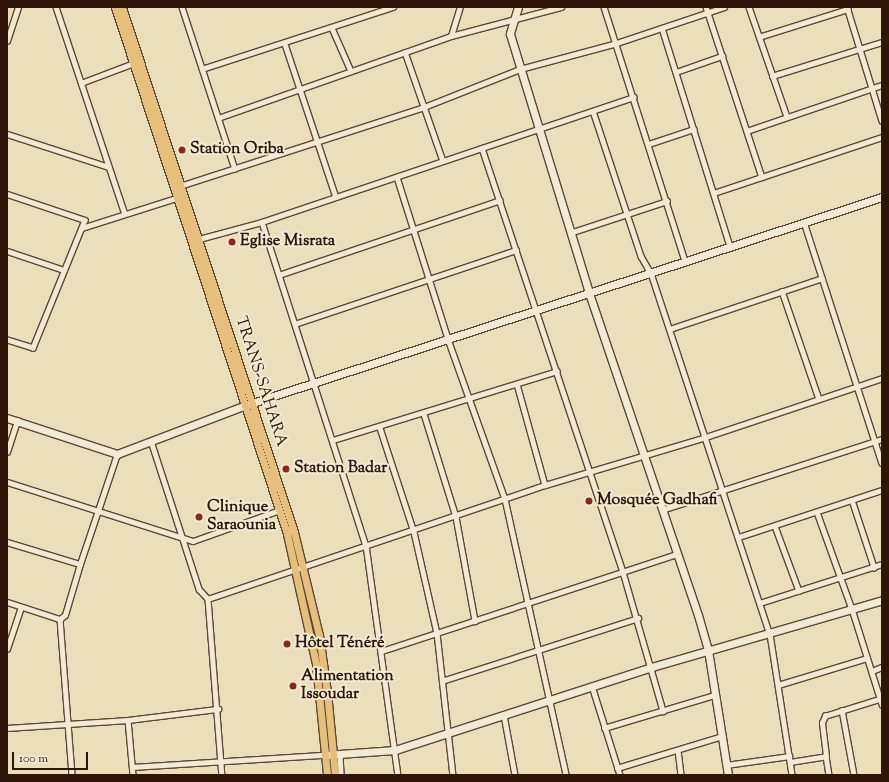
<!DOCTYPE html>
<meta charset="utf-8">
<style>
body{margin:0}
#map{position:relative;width:889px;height:782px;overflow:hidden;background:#ebdeba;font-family:"Sorts Mill Goudy",serif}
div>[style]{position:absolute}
.roads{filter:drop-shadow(1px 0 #5d4734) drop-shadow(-1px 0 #5d4734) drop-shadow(0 1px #5d4734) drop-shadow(0 -1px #5d4734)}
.street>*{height:4.5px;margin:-2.25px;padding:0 2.25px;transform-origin:2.25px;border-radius:2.25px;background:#f2ead2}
.secondary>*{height:7px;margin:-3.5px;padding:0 3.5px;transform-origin:3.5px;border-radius:3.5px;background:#f2ead2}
.primary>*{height:7px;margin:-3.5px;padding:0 3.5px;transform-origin:3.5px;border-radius:3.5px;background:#e6bf7d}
.dots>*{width:11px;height:11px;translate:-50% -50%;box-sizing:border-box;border:2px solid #f2ead2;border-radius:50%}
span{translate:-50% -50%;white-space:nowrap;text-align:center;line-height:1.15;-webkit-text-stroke:4px #f2ead2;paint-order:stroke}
.poi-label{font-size:16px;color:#2e1507;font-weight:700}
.left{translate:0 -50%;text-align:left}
.street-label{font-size:16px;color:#2e1507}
.frame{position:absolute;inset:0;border:8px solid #2e1507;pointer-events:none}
.scale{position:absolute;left:12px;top:752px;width:76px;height:18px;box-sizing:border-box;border:2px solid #2e1507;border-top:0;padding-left:5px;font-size:12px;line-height:14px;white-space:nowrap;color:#2e1507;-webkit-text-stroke:3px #f2ead2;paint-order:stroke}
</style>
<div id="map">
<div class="roads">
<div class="street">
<div style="left:56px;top:7px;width:218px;rotate:71.6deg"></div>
<div style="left:182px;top:7px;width:170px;rotate:71.9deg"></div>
<div style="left:604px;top:7px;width:267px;rotate:72.3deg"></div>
<div style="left:706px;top:7px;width:179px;rotate:71.8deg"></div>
<div style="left:749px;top:7px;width:116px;rotate:70.9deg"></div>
<div style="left:847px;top:7px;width:119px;rotate:72.9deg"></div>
<div style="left:332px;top:28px;width:47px;rotate:66.2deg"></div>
<div style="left:662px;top:28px;width:228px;rotate:72.7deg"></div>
<div style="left:451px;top:36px;width:30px;rotate:-73deg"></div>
<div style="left:759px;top:37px;width:93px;rotate:-17.5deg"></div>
<div style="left:7px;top:41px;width:36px;rotate:-72deg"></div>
<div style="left:285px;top:44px;width:161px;rotate:71.6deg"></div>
<div style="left:405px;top:52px;width:115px;rotate:70.8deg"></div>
<div style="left:202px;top:69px;width:201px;rotate:-18deg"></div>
<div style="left:676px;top:72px;width:49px;rotate:-19.2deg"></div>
<div style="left:772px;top:76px;width:115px;rotate:-17.2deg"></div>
<div style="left:81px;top:83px;width:57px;rotate:-20.7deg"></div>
<div style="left:593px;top:111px;width:153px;rotate:71.7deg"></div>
<div style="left:641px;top:256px;width:20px;rotate:60deg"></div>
<div style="left:651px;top:273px;width:380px;rotate:71.8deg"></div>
<div style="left:770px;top:634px;width:143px;rotate:81.1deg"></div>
<div style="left:218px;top:118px;width:247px;rotate:-19.4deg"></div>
<div style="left:451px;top:36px;width:114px;rotate:-14.8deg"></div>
<div style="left:747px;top:131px;width:143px;rotate:-18.8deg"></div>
<div style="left:7px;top:134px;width:107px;rotate:17.9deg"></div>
<div style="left:649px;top:144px;width:47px;rotate:-18.4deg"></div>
<div style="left:482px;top:148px;width:447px;rotate:71.6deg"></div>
<div style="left:623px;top:572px;width:145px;rotate:73.9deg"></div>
<div style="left:397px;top:177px;width:170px;rotate:72.5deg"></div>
<div style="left:448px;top:339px;width:170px;rotate:70.4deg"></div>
<div style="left:505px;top:499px;width:283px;rotate:77.5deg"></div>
<div style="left:180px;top:186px;width:256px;rotate:-17.9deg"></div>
<div style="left:424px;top:107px;width:103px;rotate:-21.6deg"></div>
<div style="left:520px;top:69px;width:100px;rotate:-15deg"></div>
<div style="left:617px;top:43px;width:113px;rotate:-18.6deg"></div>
<div style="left:714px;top:193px;width:177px;rotate:-18.4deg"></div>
<div style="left:7px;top:194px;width:82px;rotate:18.4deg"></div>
<div style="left:85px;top:220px;width:138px;rotate:112.1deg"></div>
<div style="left:33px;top:348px;width:27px;rotate:-163deg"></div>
<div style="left:262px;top:222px;width:339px;rotate:72.2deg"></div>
<div style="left:366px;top:545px;width:232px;rotate:82.1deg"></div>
<div style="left:804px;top:222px;width:253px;rotate:72.1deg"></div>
<div style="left:82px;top:228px;width:102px;rotate:-17.7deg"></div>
<div style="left:570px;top:233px;width:102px;rotate:-18.3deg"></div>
<div style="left:199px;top:239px;width:65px;rotate:-15.1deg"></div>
<div style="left:262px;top:222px;width:392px;rotate:-18.6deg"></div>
<div style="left:7px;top:251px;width:60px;rotate:18.4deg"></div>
<div style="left:279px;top:275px;width:233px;rotate:-18.7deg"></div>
<div style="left:782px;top:291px;width:114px;rotate:71.1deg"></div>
<div style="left:295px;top:324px;width:233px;rotate:-18.5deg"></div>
<div style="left:670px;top:329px;width:160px;rotate:-18.5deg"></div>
<div style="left:517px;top:384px;width:105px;rotate:74.5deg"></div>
<div style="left:424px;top:414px;width:108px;rotate:72.7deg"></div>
<div style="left:456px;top:517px;width:106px;rotate:79.6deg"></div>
<div style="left:380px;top:428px;width:109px;rotate:71.9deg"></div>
<div style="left:414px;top:532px;width:104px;rotate:77.2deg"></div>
<div style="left:437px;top:633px;width:143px;rotate:83.6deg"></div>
<div style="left:333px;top:440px;width:234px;rotate:-17.1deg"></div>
<div style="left:151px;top:441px;width:156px;rotate:72deg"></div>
<div style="left:199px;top:589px;width:13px;rotate:48deg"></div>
<div style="left:208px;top:599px;width:177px;rotate:85.5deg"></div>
<div style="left:7px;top:452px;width:33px;rotate:-72deg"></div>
<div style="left:7px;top:482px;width:195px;rotate:17.6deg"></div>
<div style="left:193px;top:541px;width:92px;rotate:-19.6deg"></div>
<div style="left:852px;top:500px;width:71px;rotate:71.8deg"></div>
<div style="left:662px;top:510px;width:231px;rotate:-17.9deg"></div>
<div style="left:817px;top:512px;width:103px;rotate:70.2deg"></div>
<div style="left:852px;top:609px;width:100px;rotate:72.5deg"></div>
<div style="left:775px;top:526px;width:69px;rotate:69.7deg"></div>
<div style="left:739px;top:537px;width:151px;rotate:-18.2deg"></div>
<div style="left:7px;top:542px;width:76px;rotate:16.8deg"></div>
<div style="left:208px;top:599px;width:356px;rotate:-18.7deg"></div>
<div style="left:545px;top:485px;width:168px;rotate:-16.6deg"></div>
<div style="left:706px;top:437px;width:186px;rotate:-18.5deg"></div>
<div style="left:7px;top:602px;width:56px;rotate:17.8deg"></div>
<div style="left:760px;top:603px;width:128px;rotate:-17.7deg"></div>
<div style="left:60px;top:619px;width:6px;rotate:-39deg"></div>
<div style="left:65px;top:615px;width:53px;rotate:-73.6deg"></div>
<div style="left:80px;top:564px;width:116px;rotate:-71.4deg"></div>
<div style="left:60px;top:619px;width:156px;rotate:85.6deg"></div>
<div style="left:7px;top:649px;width:44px;rotate:-71.6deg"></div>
<div style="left:382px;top:651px;width:311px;rotate:-18.2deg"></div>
<div style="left:872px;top:671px;width:11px;rotate:-22deg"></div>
<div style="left:442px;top:681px;width:206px;rotate:-17.8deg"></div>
<div style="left:778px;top:685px;width:93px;rotate:-16.9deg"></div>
<div style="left:592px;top:686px;width:93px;rotate:72.5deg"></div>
<div style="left:842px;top:710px;width:66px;rotate:79.5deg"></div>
<div style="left:504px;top:715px;width:61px;rotate:79.6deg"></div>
<div style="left:128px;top:720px;width:55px;rotate:84.8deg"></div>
<div style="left:7px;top:728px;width:121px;rotate:-3.8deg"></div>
<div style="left:128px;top:720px;width:91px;rotate:-7deg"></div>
<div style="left:604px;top:728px;width:116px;rotate:-16.6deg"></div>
<div style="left:678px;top:750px;width:25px;rotate:83deg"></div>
<div style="left:340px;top:754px;width:21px;rotate:87deg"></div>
<div style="left:826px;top:756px;width:19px;rotate:81deg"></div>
<div style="left:790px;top:762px;width:36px;rotate:-9deg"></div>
<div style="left:826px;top:756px;width:33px;rotate:-97deg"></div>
<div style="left:822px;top:723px;width:8px;rotate:-67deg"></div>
<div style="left:825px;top:716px;width:60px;rotate:-17.5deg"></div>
<div style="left:726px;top:765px;width:64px;rotate:-8.1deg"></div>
<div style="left:132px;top:767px;width:193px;rotate:-3.6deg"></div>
<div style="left:617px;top:768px;width:110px;rotate:-16.9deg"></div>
</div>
<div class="secondary">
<div style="left:518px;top:7px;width:28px;rotate:107deg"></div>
<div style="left:510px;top:34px;width:271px;rotate:73deg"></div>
<div style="left:589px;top:293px;width:340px;rotate:71.3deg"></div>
<div style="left:698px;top:615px;width:36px;rotate:74deg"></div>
<div style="left:708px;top:650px;width:127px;rotate:80.9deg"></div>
<div style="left:7px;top:418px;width:116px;rotate:18.1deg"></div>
<div style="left:117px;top:454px;width:138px;rotate:-20.8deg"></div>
<div style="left:246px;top:405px;width:669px;rotate:-18.11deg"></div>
<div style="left:325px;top:755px;width:70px;rotate:-4.1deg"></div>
<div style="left:395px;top:750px;width:270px;rotate:-17.9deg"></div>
<div style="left:652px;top:667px;width:240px;rotate:-16.2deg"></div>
</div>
<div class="primary">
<div style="left:115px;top:7px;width:554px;rotate:71.92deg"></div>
<div style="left:287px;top:534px;width:133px;rotate:77.4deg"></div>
<div style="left:316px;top:664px;width:112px;rotate:84.3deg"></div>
<div style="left:122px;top:7px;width:552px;rotate:71.86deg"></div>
<div style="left:294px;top:532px;width:106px;rotate:76.4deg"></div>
<div style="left:319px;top:635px;width:58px;rotate:82deg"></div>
<div style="left:327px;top:692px;width:83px;rotate:84.5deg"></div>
</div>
</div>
<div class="dots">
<div style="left:182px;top:150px;background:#8f2418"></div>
<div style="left:232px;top:242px;background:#8f2418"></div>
<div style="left:286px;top:469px;background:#8f2418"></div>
<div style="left:589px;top:501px;background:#8f2418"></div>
<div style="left:199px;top:517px;background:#8f2418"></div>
<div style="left:287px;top:644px;background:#8f2418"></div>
<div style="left:293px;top:686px;background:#8f2418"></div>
</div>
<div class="poi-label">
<span class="left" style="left:190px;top:150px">Station Oriba</span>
<span class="left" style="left:240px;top:242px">Eglise Misrata</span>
<span class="left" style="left:294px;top:469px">Station Badar</span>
<span class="left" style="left:597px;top:501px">Mosquée Gadhafi</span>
<span class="left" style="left:207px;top:517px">Clinique<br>Saraounia</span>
<span class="left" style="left:295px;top:644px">Hôtel Ténéré</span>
<span class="left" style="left:301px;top:686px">Alimentation<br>Issoudar</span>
</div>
<div class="street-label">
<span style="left:260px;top:382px;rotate:72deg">TRANS-SAHARA</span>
</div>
<div class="frame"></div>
<div class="scale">100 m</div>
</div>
